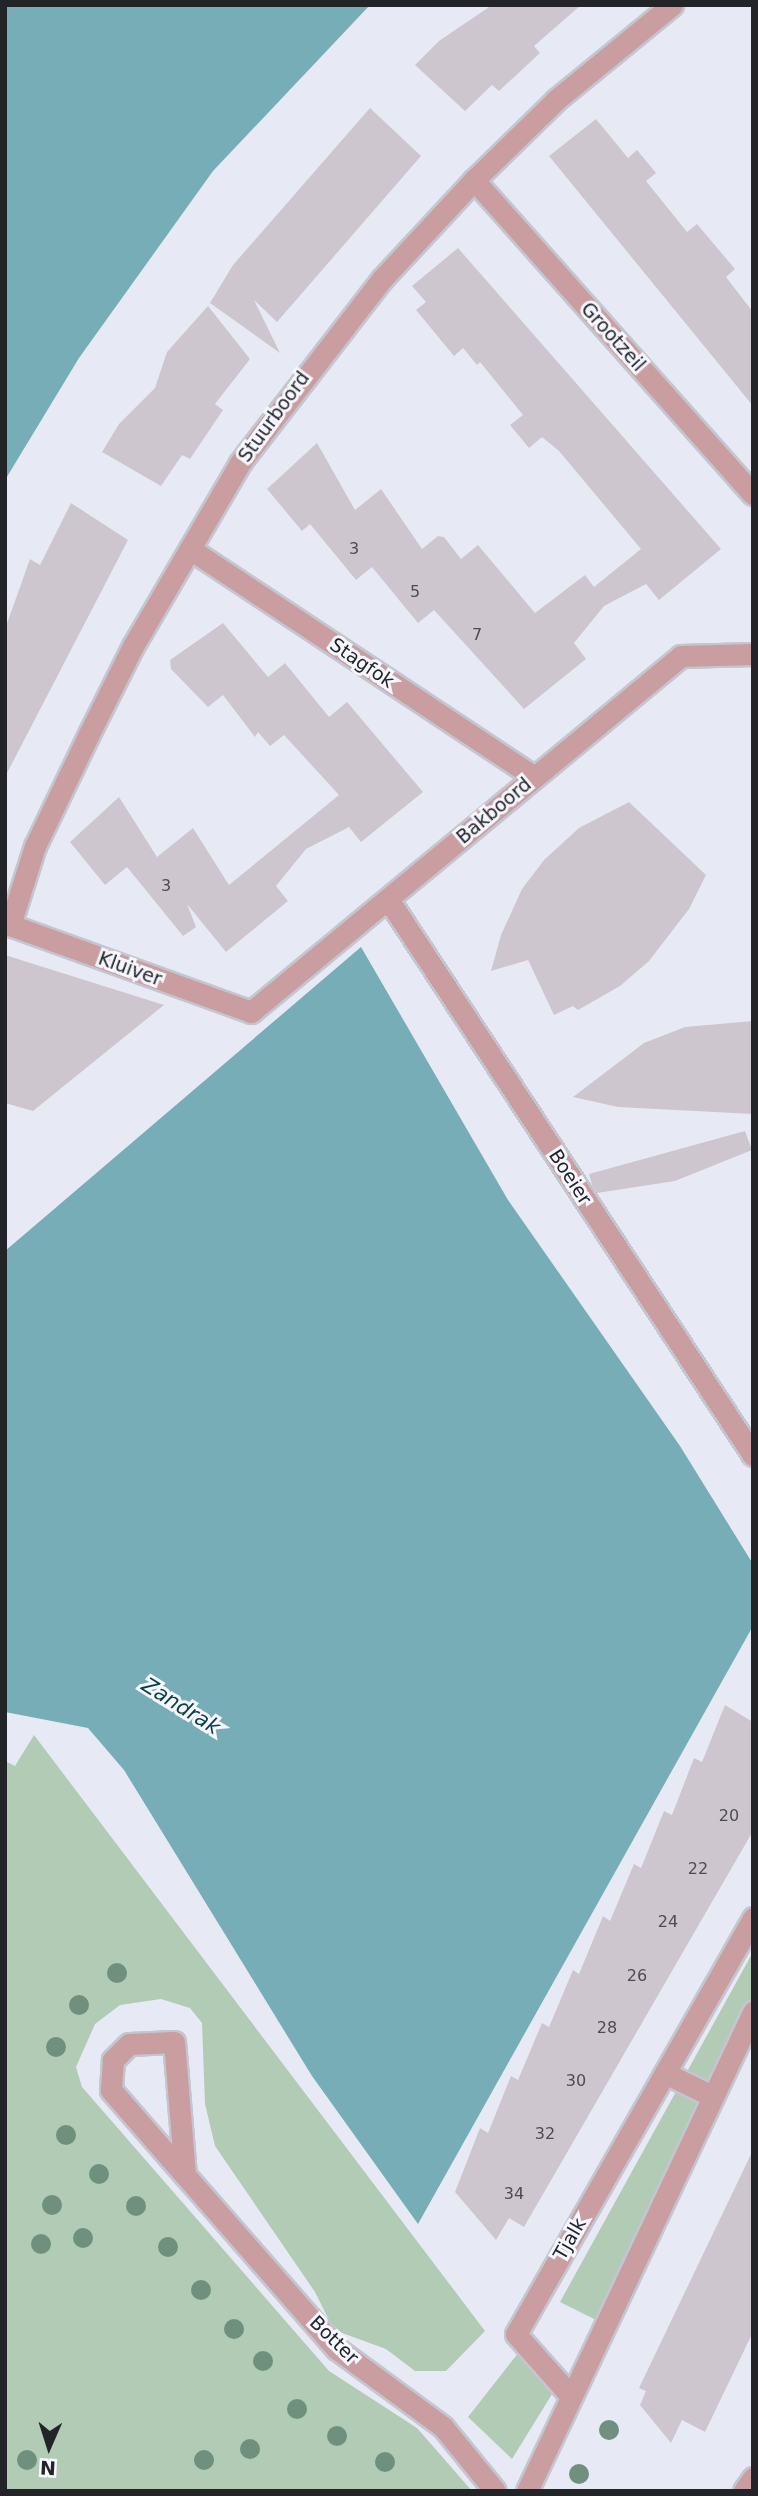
<!DOCTYPE html>
<style>
body{margin:0}
#map{position:relative;width:758px;height:2496px;overflow:hidden;background:#e7eaf4;font-family:"DejaVu Sans",sans-serif}
div>[style]{position:absolute}
.green>*{inset:0;background:#b1cbb4}
.water>*{inset:0;background:#76adb6}
.building>*{inset:0;background:#cec6ce}
.roads{filter:drop-shadow(2px 0 #c4c6cf) drop-shadow(-2px 0 #c4c6cf) drop-shadow(0 2px #c4c6cf) drop-shadow(0 -2px #c4c6cf)}
.minor>*{height:21px;margin:-10.5px;padding:0 10.5px;transform-origin:10.5px;border-radius:10.5px;background:#ca9da0}
.trees>*{width:20px;height:20px;margin:-10px;border-radius:50%;background:#70907e}
span{translate:-50% -50%;white-space:nowrap;text-align:center;line-height:1.15;-webkit-text-stroke:6px #f6f7fe;paint-order:stroke}
.number-label{font-size:16px;color:#4e4c52}
.number-label span{-webkit-text-stroke-width:0}
.street-label{font-size:19px;color:#232428}
.water-label{font-size:21px;color:#093e45;font-style:italic}
.frame{position:absolute;inset:0;border:7px solid #232428;pointer-events:none}
.north{position:absolute;left:14px;top:2412px;width:70px;height:70px;-webkit-text-stroke:5px #f6f7fe;paint-order:stroke;rotate:183deg;font-size:19px;font-weight:700;line-height:28px;text-align:center;color:#232428}
.north::after{content:'';display:block;margin:auto;width:24px;height:32px;background:#232428;clip-path:polygon(50% 0,100% 100%,50% 72%,0 100%)}
</style>
<div id="map">
<div class="green">
<div style="clip-path:polygon(34px 1735px,485px 2331px,446px 2371px,415px 2371px,386px 2349px,334px 2330px,315px 2292px,215px 2146px,205px 2104px,202px 2023px,190px 2008px,161px 1999px,120px 2005px,95px 2024px,76px 2067px,82px 2087px,329px 2371px,417px 2428px,472px 2491px,5px 2491px,5px 1761px,15px 1766px)"></div>
<div style="clip-path:polygon(753px 1952px,753px 2001px,598px 2321px,560px 2302px)"></div>
<div style="clip-path:polygon(519px 2352px,557px 2386px,512px 2459px,468px 2417px)"></div>
</div>
<div class="water">
<div style="clip-path:polygon(5px 5px,370px 5px,213px 171px,79px 358px,5px 480px)"></div>
<div style="clip-path:polygon(361px 947px,508px 1200px,680px 1446px,753px 1564px,753px 1626px,418px 2224px,312px 2076px,124px 1770px,88px 1728px,5px 1712px,5px 1251px)"></div>
</div>
<div class="building">
<div style="clip-path:polygon(492px 5px,581px 5px,534px 46px,540px 53px,499px 91px,492px 85px,465px 111px,415px 65px,439px 41px)"></div>
<div style="clip-path:polygon(370px 108px,421px 156px,277px 322px,254px 300px,280px 353px,210px 303px,233px 265px)"></div>
<div style="clip-path:polygon(596px 119px,628px 158px,637px 150px,656px 173px,646px 181px,687px 232px,697px 224px,735px 269px,726px 277px,753px 312px,753px 406px,549px 156px)"></div>
<div style="clip-path:polygon(458px 248px,721px 549px,659px 600px,646px 584px,604px 606px,574px 643px,586px 659px,524px 709px,434px 610px,418px 623px,372px 567px,356px 580px,310px 524px,302px 531px,267px 489px,317px 443px,355px 510px,381px 489px,422px 549px,438px 536px,444px 537px,461px 559px,478px 545px,535px 613px,585px 575px,594px 587px,641px 549px,559px 451px,542px 437px,529px 448px,510px 425px,523px 415px,480px 362px,477px 365px,463px 348px,454px 356px,416px 310px,426px 302px,412px 286px)"></div>
<div style="clip-path:polygon(208px 306px,250px 359px,215px 404px,223px 410px,190px 459px,182px 455px,161px 486px,102px 452px,119px 424px,155px 388px,167px 352px)"></div>
<div style="clip-path:polygon(71px 503px,128px 540px,5px 777px,5px 629px,30px 559px,40px 565px)"></div>
<div style="clip-path:polygon(223px 623px,268px 677px,285px 663px,329px 717px,347px 702px,423px 792px,361px 842px,349px 827px,306px 849px,276px 886px,288px 901px,226px 952px,187px 904px,196px 927px,183px 936px,127px 867px,105px 885px,70px 842px,119px 797px,157px 857px,193px 828px,229px 885px,339px 795px,284px 735px,270px 746px,258px 732px,255px 737px,223px 695px,208px 707px,171px 669px,170px 660px)"></div>
<div style="clip-path:polygon(629px 802px,706px 875px,689px 909px,649px 961px,620px 986px,578px 1010px,573px 1006px,554px 1015px,528px 960px,491px 971px,501px 935px,522px 889px,544px 860px,579px 828px)"></div>
<div style="clip-path:polygon(5px 955px,164px 1005px,33px 1111px,5px 1103px)"></div>
<div style="clip-path:polygon(753px 1021px,753px 1114px,618px 1107px,573px 1097px,644px 1043px,685px 1027px)"></div>
<div style="clip-path:polygon(745px 1131px,752px 1150px,675px 1181px,597px 1193px,592px 1185px,589px 1174px)"></div>
<div style="clip-path:polygon(725px 1705px,753px 1722px,753px 1831px,524px 2227px,509px 2218px,496px 2240px,455px 2192px,480px 2128px,488px 2133px,511px 2076px,518px 2080px,542px 2023px,549px 2027px,573px 1970px,579px 1974px,603px 1916px,610px 1921px,634px 1864px,641px 1868px,664px 1811px,672px 1815px,694px 1758px,702px 1762px)"></div>
<div style="clip-path:polygon(753px 2150px,753px 2332px,705px 2432px,682px 2420px,671px 2443px,640px 2405px,646px 2391px,639px 2388px)"></div>
</div>
<div class="roads">
<div class="minor">
<div style="left:672px;top:5px;width:150px;rotate:140.7deg"></div>
<div style="left:556px;top:100px;width:115px;rotate:135.7deg"></div>
<div style="left:474px;top:180px;width:135px;rotate:132.9deg"></div>
<div style="left:382px;top:279px;width:232px;rotate:127.7deg"></div>
<div style="left:240px;top:463px;width:212px;rotate:120.3deg"></div>
<div style="left:133px;top:646px;width:98px;rotate:116.6deg"></div>
<div style="left:89px;top:734px;width:124px;rotate:115.7deg"></div>
<div style="left:35px;top:846px;width:83px;rotate:107.6deg"></div>
<div style="left:10px;top:925px;width:256px;rotate:19.8deg"></div>
<div style="left:251px;top:1012px;width:558px;rotate:-39.62deg"></div>
<div style="left:681px;top:656px;width:72px;rotate:-1.6deg"></div>
<div style="left:474px;top:180px;width:420px;rotate:48.4deg"></div>
<div style="left:190px;top:549px;width:413px;rotate:33.5deg"></div>
<div style="left:388px;top:899px;width:665px;rotate:56.72deg"></div>
<div style="left:665px;top:2073px;width:52px;rotate:26.1deg"></div>
<div style="left:185px;top:2175px;width:133px;rotate:-94.7deg"></div>
<div style="left:174px;top:2042px;width:45px;rotate:177.5deg"></div>
<div style="left:129px;top:2044px;width:23px;rotate:135deg"></div>
<div style="left:113px;top:2060px;width:30px;rotate:94deg"></div>
<div style="left:111px;top:2090px;width:113px;rotate:49deg"></div>
<div style="left:185px;top:2175px;width:231px;rotate:48.9deg"></div>
<div style="left:337px;top:2349px;width:132px;rotate:36.3deg"></div>
<div style="left:443px;top:2427px;width:82px;rotate:50.9deg"></div>
<div style="left:569px;top:2394px;width:80px;rotate:-131.5deg"></div>
<div style="left:516px;top:2334px;width:479px;rotate:-60.3deg"></div>
<div style="left:527px;top:2491px;width:530px;rotate:-64.74deg"></div>
<div style="left:744px;top:2491px;width:16px;rotate:-55deg"></div>
</div>
</div>
<div class="trees">
<div style="left:117px;top:1973px"></div>
<div style="left:79px;top:2005px"></div>
<div style="left:56px;top:2047px"></div>
<div style="left:66px;top:2135px"></div>
<div style="left:99px;top:2174px"></div>
<div style="left:52px;top:2205px"></div>
<div style="left:136px;top:2206px"></div>
<div style="left:83px;top:2238px"></div>
<div style="left:41px;top:2244px"></div>
<div style="left:168px;top:2247px"></div>
<div style="left:201px;top:2290px"></div>
<div style="left:234px;top:2329px"></div>
<div style="left:263px;top:2361px"></div>
<div style="left:297px;top:2409px"></div>
<div style="left:609px;top:2430px"></div>
<div style="left:337px;top:2436px"></div>
<div style="left:250px;top:2449px"></div>
<div style="left:27px;top:2460px"></div>
<div style="left:204px;top:2460px"></div>
<div style="left:385px;top:2462px"></div>
<div style="left:579px;top:2474px"></div>
</div>
<div class="number-label">
<span style="left:354px;top:549px">3</span>
<span style="left:415px;top:592px">5</span>
<span style="left:477px;top:635px">7</span>
<span style="left:166px;top:886px">3</span>
<span style="left:729px;top:1816px">20</span>
<span style="left:698px;top:1869px">22</span>
<span style="left:668px;top:1922px">24</span>
<span style="left:637px;top:1976px">26</span>
<span style="left:607px;top:2028px">28</span>
<span style="left:576px;top:2081px">30</span>
<span style="left:545px;top:2134px">32</span>
<span style="left:514px;top:2194px">34</span>
</div>
<div class="street-label">
<span style="left:613px;top:337px;rotate:48deg">Grootzeil</span>
<span style="left:274px;top:417px;rotate:-54deg">Stuurboord</span>
<span style="left:362px;top:663px;rotate:34deg">Stagfok</span>
<span style="left:494px;top:811px;rotate:-40deg">Bakboord</span>
<span style="left:130px;top:969px;rotate:20deg">Kluiver</span>
<span style="left:570px;top:1177px;rotate:57deg">Boeier</span>
<span style="left:570px;top:2239px;rotate:-60deg">Tjalk</span>
<span style="left:334px;top:2340px;rotate:44deg">Botter</span>
</div>
<div class="water-label">
<span style="left:181px;top:1706px;rotate:32deg">Zandrak</span>
</div>
<div class="frame"></div>
<div class="north">N</div>
</div>
